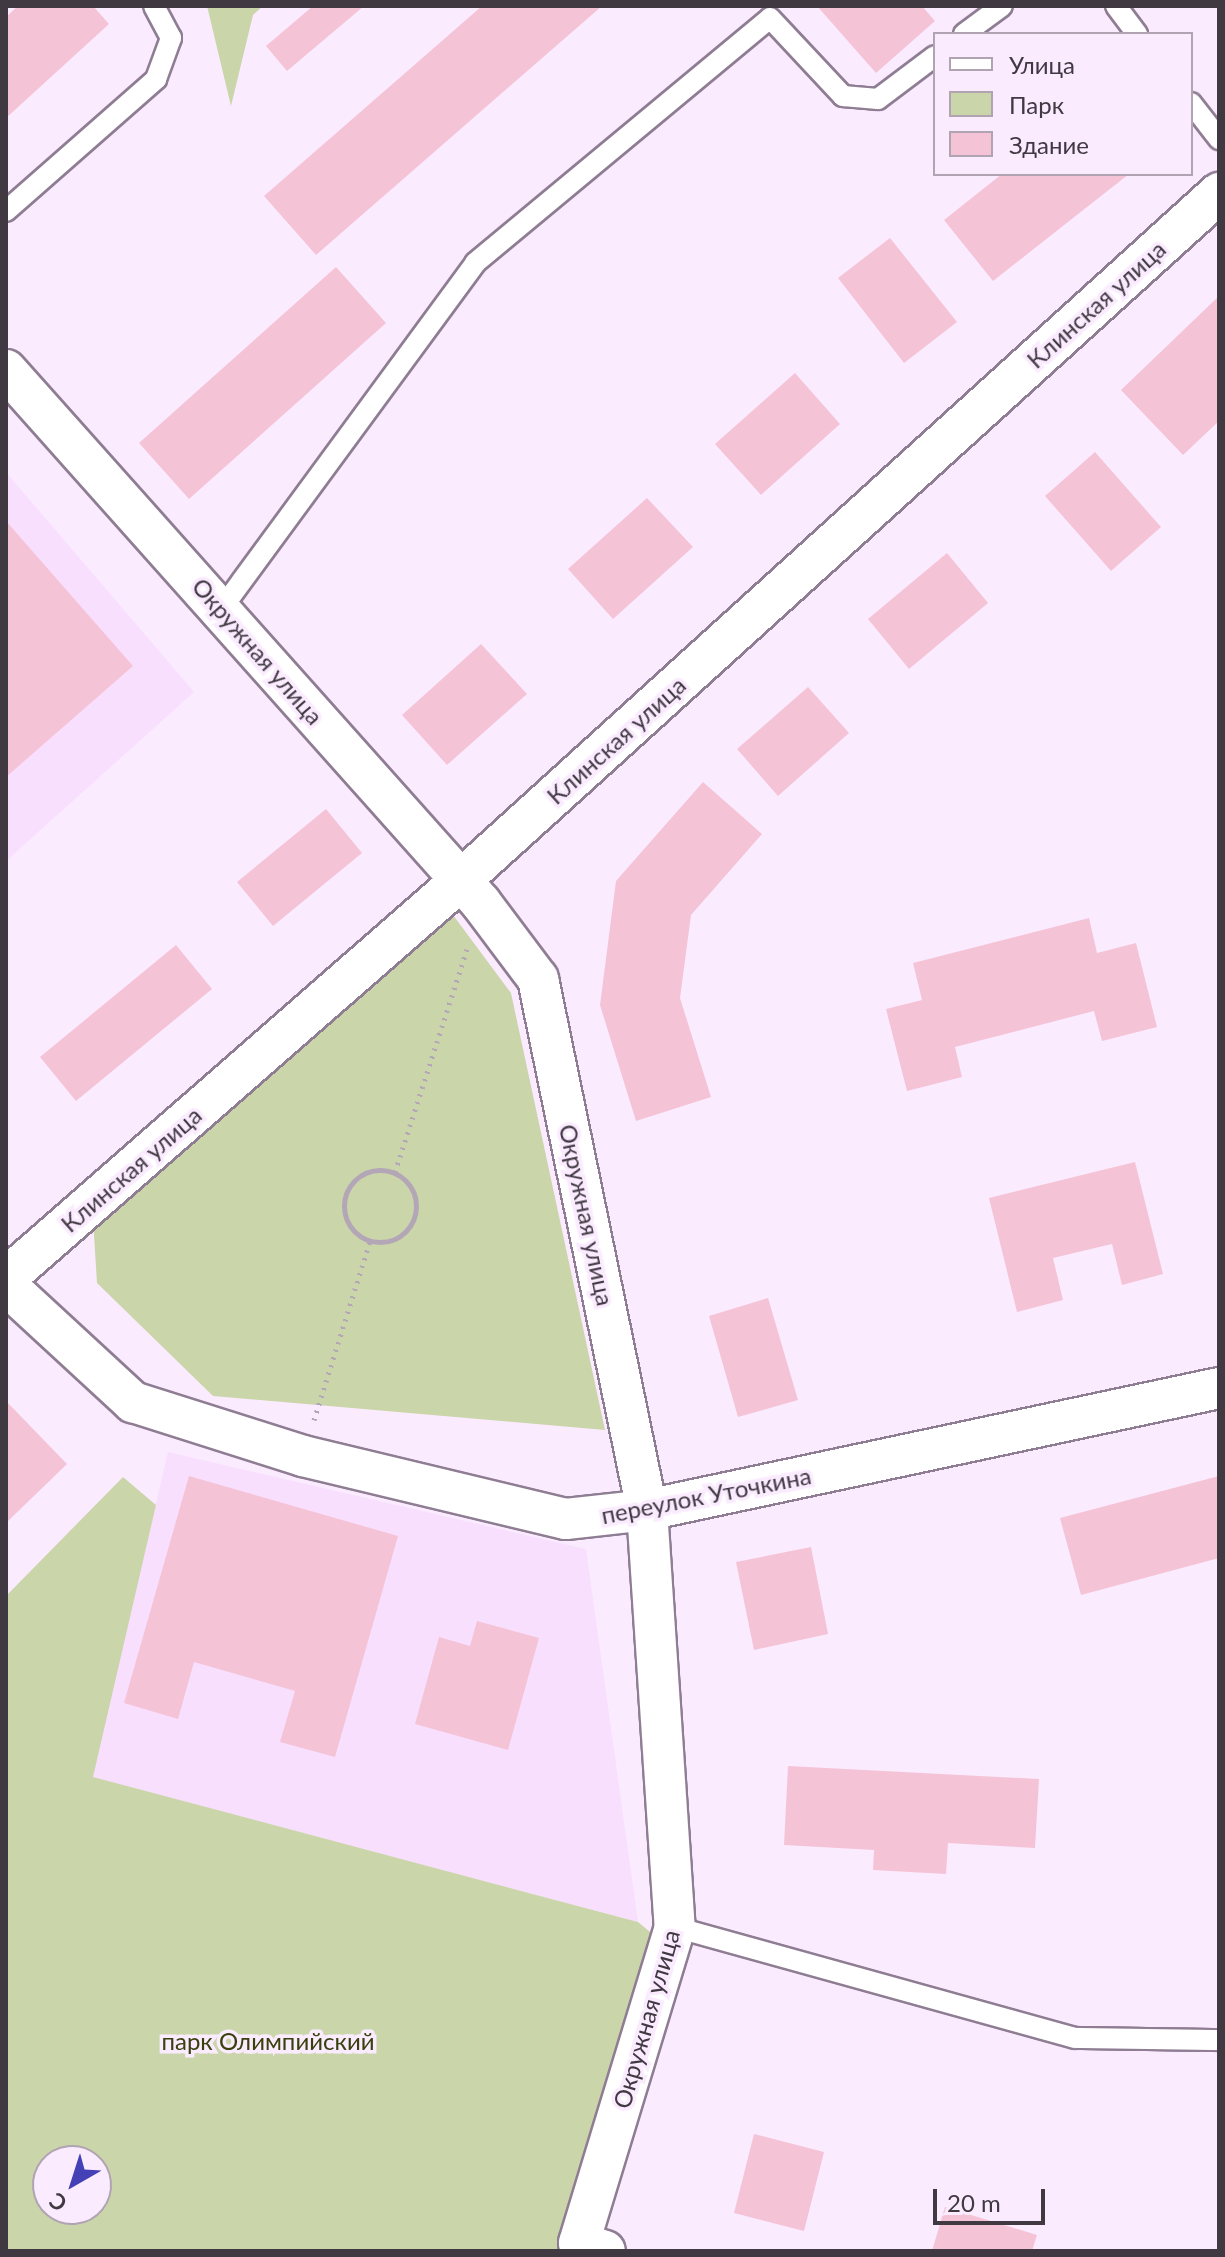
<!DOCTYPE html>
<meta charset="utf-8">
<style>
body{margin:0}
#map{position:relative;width:1225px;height:2257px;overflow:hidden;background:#fbebff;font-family:Lato,sans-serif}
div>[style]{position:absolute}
.built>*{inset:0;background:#f8dffe}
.green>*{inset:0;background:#cbd5aa}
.building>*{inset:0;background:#f5c3d6}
.path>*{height:5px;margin-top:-2.5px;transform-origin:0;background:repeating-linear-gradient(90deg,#b3a6b6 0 2px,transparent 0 8px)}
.path>.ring{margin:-2.5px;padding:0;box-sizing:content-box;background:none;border:5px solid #b3a6b6;border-radius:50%}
.roads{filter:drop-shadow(2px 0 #8f7d93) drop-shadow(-2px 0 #8f7d93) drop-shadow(0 2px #8f7d93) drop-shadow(0 -2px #8f7d93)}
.lane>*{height:20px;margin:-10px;padding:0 10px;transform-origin:10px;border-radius:10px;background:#fff}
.street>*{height:40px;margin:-20px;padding:0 20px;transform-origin:20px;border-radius:20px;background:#fff}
span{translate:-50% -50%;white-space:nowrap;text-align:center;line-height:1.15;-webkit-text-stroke:7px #fbebff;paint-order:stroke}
.street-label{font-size:24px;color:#403942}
.park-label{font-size:24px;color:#38400c}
.frame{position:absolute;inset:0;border:8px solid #403942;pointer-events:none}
.legend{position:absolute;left:933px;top:32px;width:260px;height:144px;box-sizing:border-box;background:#fbebff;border:2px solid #b0a4b3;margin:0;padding:10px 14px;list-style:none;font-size:24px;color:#403942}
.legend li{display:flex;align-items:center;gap:16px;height:40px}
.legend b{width:40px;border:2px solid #b0a4b3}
.north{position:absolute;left:32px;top:2145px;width:80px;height:80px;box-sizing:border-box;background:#fbebff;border:2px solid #b0a4b3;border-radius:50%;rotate:219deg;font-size:22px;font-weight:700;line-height:32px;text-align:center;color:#403942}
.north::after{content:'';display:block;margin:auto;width:28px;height:36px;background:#4441b6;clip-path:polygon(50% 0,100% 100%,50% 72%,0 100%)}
.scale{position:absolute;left:933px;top:2189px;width:112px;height:36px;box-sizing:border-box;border:4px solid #403942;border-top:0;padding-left:10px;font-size:24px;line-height:28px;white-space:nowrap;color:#403942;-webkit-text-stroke:6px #fbebff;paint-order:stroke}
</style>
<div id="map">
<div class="built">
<div style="clip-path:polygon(6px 472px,194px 692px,6px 861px)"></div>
<div style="clip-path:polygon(168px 1452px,586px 1549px,638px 1922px,92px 1777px)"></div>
</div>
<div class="green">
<div style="clip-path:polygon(207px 6px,263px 6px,253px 15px,231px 106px)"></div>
<div style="clip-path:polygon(433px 888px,511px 993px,605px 1430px,213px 1396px,97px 1283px,91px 1187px)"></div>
<div style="clip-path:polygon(evenodd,123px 1477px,156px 1505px,93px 1777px,638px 1922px,684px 1960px,594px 2251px,6px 2251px,6px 1596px,123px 1477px,48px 2161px,96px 2161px,96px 2209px,48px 2209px,48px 2161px)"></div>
</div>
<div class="building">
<div style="clip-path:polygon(18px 6px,93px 6px,109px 24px,6px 118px,6px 17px)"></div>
<div style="clip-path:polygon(313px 6px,364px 6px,287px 71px,266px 46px)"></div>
<div style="clip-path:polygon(482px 6px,602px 6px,316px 255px,264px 196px)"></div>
<div style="clip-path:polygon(817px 6px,922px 6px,935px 21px,876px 73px)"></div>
<div style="clip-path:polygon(1002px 174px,1129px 174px,993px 281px,944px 220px)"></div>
<div style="clip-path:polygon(890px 238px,957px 322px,904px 363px,838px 278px)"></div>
<div style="clip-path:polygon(336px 267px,386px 323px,189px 499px,139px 443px)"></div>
<div style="clip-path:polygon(1219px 296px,1219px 421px,1183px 455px,1121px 390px)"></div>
<div style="clip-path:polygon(795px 373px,840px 424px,761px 495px,715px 444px)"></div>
<div style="clip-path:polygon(1095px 452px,1161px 527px,1111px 571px,1045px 496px)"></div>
<div style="clip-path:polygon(647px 498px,693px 547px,613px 619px,568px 569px)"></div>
<div style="clip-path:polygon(6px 521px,133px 666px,6px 777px)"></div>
<div style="clip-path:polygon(947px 553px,988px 603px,909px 669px,868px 619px)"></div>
<div style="clip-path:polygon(481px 644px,527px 694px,447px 765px,402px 715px)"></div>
<div style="clip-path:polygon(808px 687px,849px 733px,778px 796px,737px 749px)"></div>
<div style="clip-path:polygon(703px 782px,762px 834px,691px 915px,680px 998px,711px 1097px,636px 1121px,600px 1005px,616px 881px)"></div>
<div style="clip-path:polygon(326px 809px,362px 853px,273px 926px,237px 882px)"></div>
<div style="clip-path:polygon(1089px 918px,1097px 953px,1136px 943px,1157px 1027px,1102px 1041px,1094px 1011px,955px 1047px,962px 1077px,907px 1091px,886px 1009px,922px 1000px,913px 963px)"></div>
<div style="clip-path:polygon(176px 945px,212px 989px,76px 1101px,40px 1057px)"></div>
<div style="clip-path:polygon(1135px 1162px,1163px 1274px,1122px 1285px,1112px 1244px,1053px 1258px,1063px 1300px,1017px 1312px,989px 1198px)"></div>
<div style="clip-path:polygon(768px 1298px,798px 1400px,738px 1417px,709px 1316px)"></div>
<div style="clip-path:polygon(6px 1401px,67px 1464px,6px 1523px)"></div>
<div style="clip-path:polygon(189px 1476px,398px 1536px,335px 1757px,280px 1742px,295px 1691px,194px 1662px,178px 1719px,124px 1703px)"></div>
<div style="clip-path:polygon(1219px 1476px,1219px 1558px,1081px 1595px,1060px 1518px)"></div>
<div style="clip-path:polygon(811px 1547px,828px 1634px,754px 1650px,736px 1562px)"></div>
<div style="clip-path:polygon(477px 1621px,539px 1638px,508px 1750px,415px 1724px,439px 1637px,470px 1646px)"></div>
<div style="clip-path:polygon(788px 1766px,1039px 1779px,1035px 1848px,948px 1843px,946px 1874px,873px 1870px,874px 1850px,784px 1845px)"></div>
<div style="clip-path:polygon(754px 2134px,824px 2152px,804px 2231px,734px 2213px)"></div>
<div style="clip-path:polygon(945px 2207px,1037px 2235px,1032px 2251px,932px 2251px)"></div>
</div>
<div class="path">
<div class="ring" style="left:344px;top:1170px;width:67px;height:67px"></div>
<div style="left:395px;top:1172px;width:234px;rotate:-72.1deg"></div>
<div style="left:314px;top:1420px;width:188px;rotate:-72.6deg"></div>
</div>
<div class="roads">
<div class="lane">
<div style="left:1116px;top:6px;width:35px;rotate:53deg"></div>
<div style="left:964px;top:34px;width:47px;rotate:-36.4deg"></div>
<div style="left:1191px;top:103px;width:46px;rotate:52.1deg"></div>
<div style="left:6px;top:211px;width:200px;rotate:-41.3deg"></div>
<div style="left:156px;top:79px;width:44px;rotate:-69.9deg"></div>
<div style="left:171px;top:38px;width:36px;rotate:-118deg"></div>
<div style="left:222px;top:608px;width:428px;rotate:-53.7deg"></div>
<div style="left:475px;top:263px;width:383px;rotate:-39.7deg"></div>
<div style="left:770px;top:18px;width:107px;rotate:46.9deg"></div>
<div style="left:843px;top:96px;width:35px;rotate:5deg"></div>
<div style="left:878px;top:99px;width:71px;rotate:-37deg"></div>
<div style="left:675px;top:1927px;width:415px;rotate:15.5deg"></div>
<div style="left:1075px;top:2038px;width:144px;rotate:0.8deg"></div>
</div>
<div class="street">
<div style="left:6px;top:370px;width:714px;rotate:48.29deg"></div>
<div style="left:481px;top:903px;width:95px;rotate:53.1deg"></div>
<div style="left:538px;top:979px;width:542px;rotate:78.4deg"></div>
<div style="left:647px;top:1510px;width:418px;rotate:86.2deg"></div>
<div style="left:675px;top:1927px;width:330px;rotate:106.9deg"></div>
<div style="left:579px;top:2243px;width:27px;rotate:17deg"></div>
<div style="left:6px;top:1278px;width:602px;rotate:-41.16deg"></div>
<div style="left:459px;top:882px;width:1026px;rotate:-42.19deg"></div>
<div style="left:6px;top:1285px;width:173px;rotate:42.7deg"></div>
<div style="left:133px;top:1402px;width:178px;rotate:17.6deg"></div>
<div style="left:303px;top:1456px;width:270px;rotate:13.5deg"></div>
<div style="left:566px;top:1519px;width:81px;rotate:-6.3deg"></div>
<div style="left:647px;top:1510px;width:585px;rotate:-12.04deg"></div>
</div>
</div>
<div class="street-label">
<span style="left:1096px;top:304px;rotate:-42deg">Клинская улица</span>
<span style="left:258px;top:651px;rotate:49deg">Окружная улица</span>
<span style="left:616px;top:740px;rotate:-42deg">Клинская улица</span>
<span style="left:131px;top:1169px;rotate:-41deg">Клинская улица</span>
<span style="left:587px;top:1215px;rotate:78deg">Окружная улица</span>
<span style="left:706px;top:1495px;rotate:-11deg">переулок Уточкина</span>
<span style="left:646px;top:2019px;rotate:-74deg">Окружная улица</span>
</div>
<div class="park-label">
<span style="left:268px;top:2041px">парк Олимпийский</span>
</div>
<div class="frame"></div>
<ul class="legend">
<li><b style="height:10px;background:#fff"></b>Улица</li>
<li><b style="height:22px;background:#cbd5aa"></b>Парк</li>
<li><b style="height:22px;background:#f5c3d6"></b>Здание</li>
</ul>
<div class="north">С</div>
<div class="scale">20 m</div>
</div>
